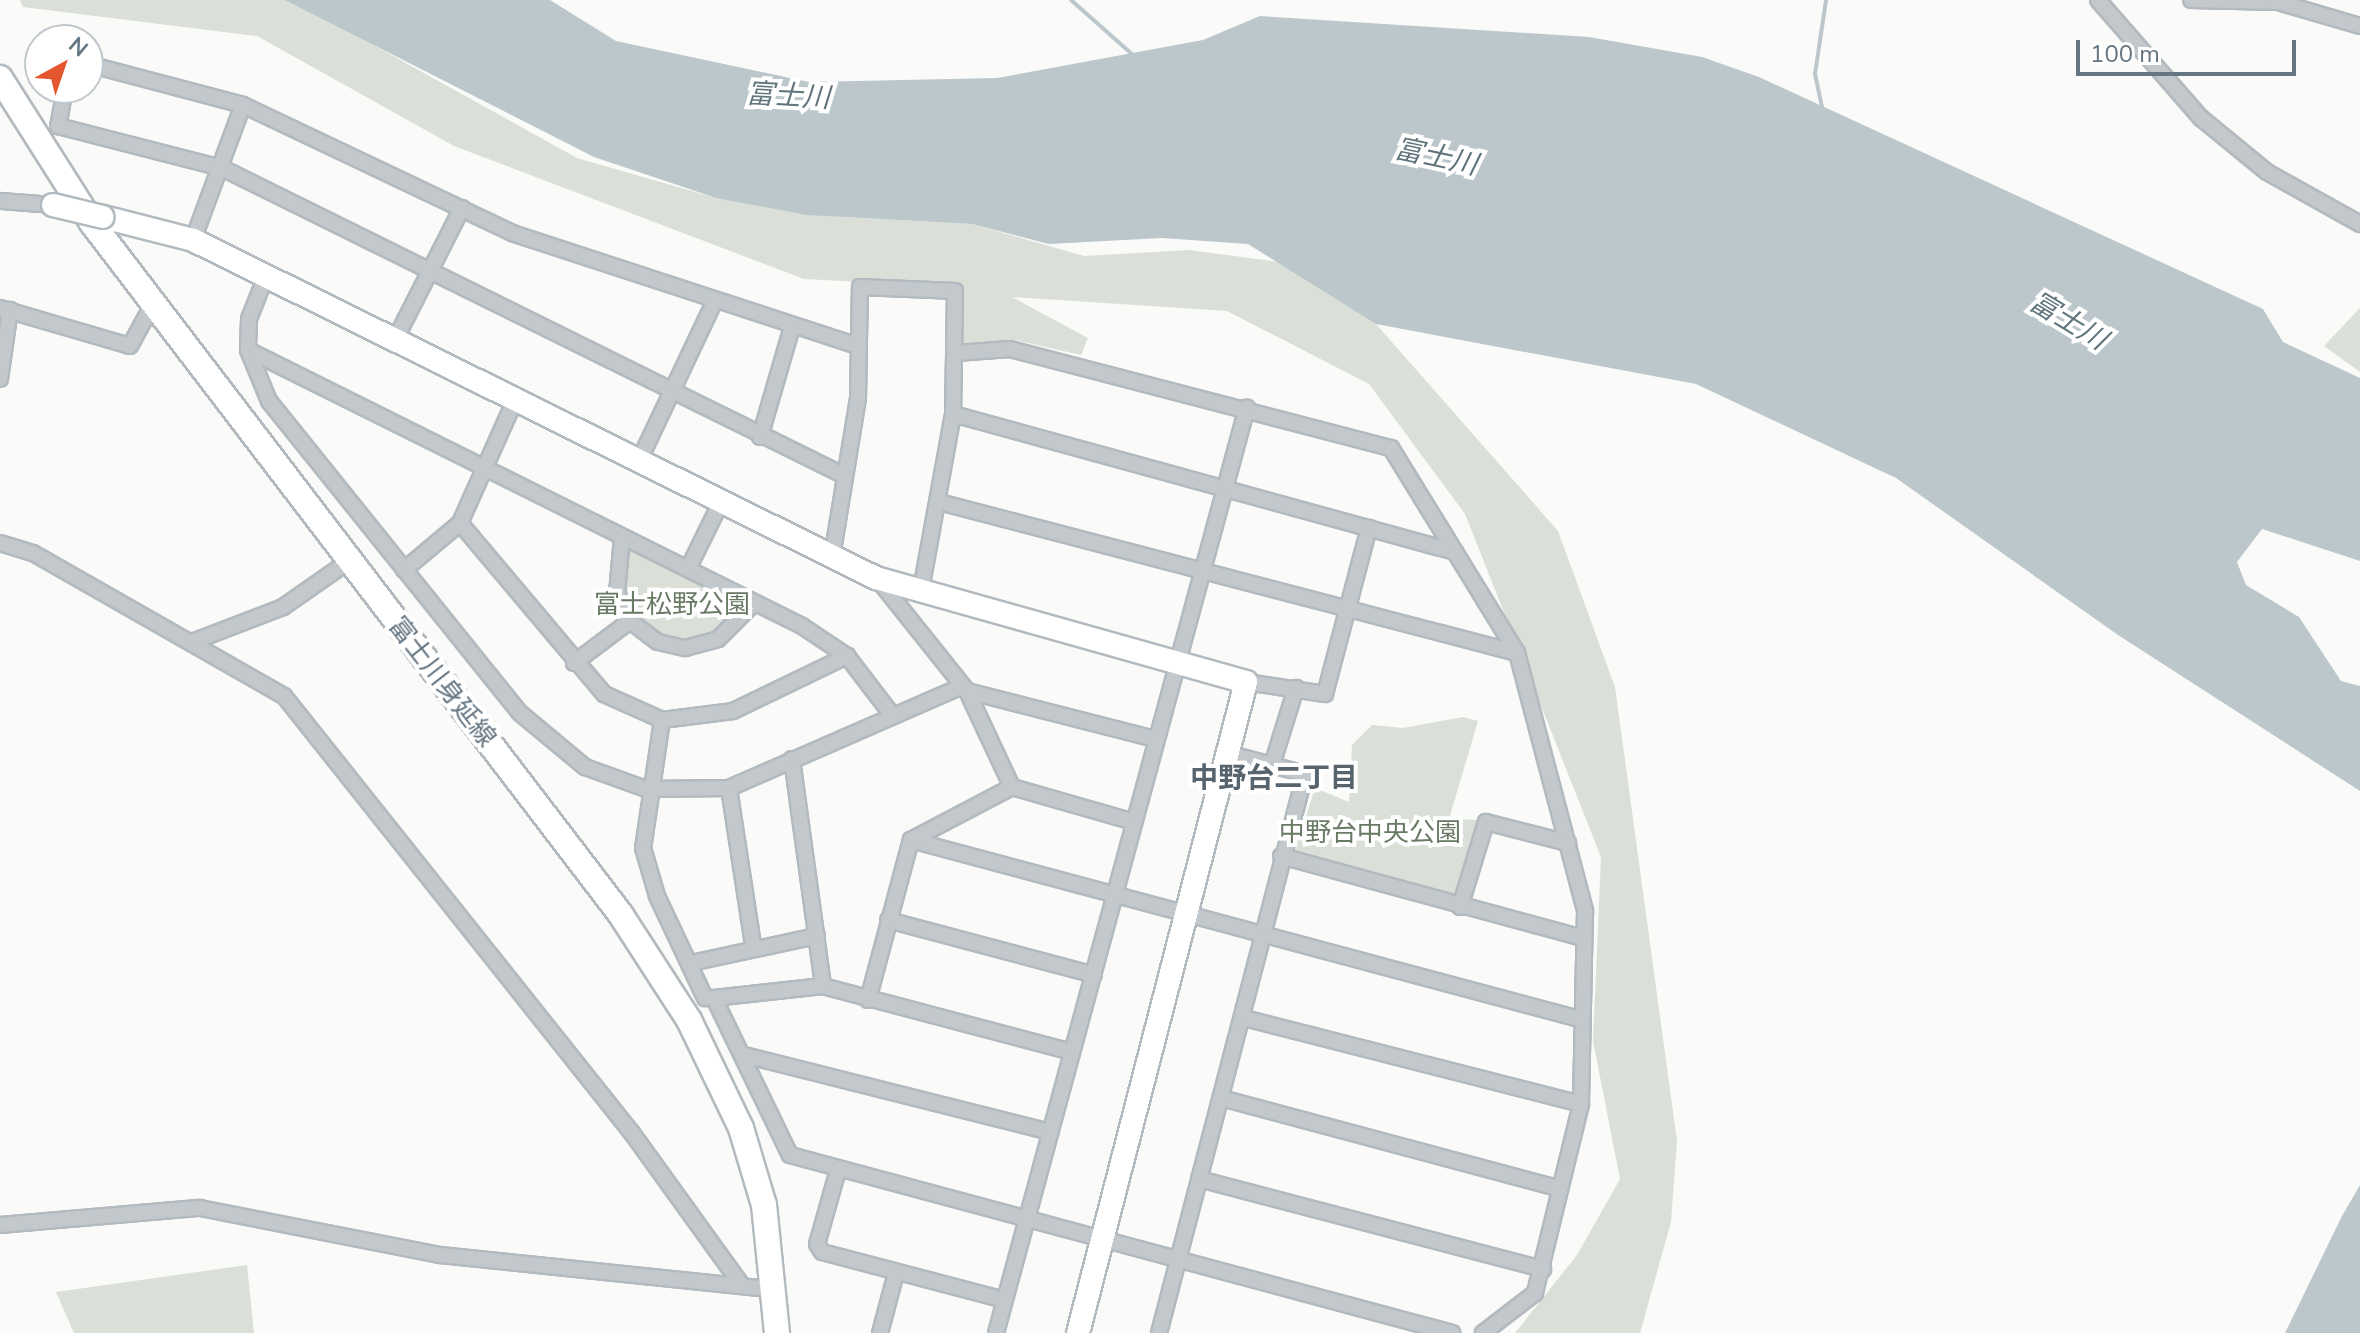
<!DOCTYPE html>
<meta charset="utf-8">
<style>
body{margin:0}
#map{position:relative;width:2360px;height:1333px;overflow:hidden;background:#fafaf8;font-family:"Nunito Sans","Noto Sans JP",sans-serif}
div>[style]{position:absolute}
.green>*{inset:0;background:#dadfd7}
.water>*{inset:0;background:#bbc7cb}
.stream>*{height:4px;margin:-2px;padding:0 2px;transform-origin:2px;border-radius:2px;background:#bbc7cb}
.roads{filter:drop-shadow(2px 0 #b3babf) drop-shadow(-2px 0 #b3babf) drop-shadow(0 2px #b3babf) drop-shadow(0 -2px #b3babf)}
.street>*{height:14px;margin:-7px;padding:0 7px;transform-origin:7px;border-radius:7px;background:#c3c8cc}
.secondary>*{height:22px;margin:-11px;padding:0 11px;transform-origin:11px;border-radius:11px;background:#fff}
.primary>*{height:24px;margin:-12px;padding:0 12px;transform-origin:12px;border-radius:12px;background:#fff}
.bridges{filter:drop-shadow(2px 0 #b3babf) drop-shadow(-2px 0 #b3babf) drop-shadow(0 2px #b3babf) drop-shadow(0 -2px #b3babf)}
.secondary-bridge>*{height:22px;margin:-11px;padding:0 11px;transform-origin:11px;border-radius:11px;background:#fff}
span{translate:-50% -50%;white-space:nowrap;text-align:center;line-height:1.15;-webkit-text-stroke:8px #fff;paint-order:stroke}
.park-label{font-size:26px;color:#687a64}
.street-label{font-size:26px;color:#657683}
.water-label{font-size:28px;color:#60757c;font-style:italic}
.neighbourhood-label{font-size:28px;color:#57646e;font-weight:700}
.north{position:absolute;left:24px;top:24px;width:80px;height:80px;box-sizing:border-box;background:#fff;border:2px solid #c1c8cd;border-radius:50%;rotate:40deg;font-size:22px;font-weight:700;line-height:32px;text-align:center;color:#657683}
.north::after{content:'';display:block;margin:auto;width:28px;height:36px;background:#e4572e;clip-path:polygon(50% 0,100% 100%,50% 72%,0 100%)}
.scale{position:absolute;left:2076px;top:40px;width:220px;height:36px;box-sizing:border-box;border:4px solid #657683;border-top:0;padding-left:10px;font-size:24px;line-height:28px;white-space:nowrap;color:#657683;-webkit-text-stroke:6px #fff;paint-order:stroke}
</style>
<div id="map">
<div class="green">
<div style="clip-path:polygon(20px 0,292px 0,577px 158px,716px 198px,841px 217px,972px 224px,1084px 256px,1189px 250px,1280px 262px,1376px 324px,1558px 531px,1615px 687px,1677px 1141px,1671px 1222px,1640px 1333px,1515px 1333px,1577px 1255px,1620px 1179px,1593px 1041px,1601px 857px,1465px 514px,1369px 384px,1227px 311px,1012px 297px,1088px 338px,1081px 355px,1015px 340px,962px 347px,962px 287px,804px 279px,454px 146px,257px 36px,23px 7px)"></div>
<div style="clip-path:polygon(2360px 308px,2360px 372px,2324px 346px)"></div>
<div style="clip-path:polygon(627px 544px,745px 604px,705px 640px,681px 644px,653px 633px,625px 601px)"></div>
<div style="clip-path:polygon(1463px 717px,1478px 721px,1449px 819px,1480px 820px,1457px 895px,1295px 851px,1315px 788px,1349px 802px,1352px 745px,1372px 725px,1403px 728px)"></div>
<div style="clip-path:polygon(247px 1265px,254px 1333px,74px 1333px,56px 1292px)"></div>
</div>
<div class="water">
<div style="clip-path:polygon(285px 0,550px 0,616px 41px,809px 82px,997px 78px,1203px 40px,1260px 16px,1589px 37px,1702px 57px,1759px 77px,2263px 309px,2283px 342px,2360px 378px,2360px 561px,2262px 529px,2237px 562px,2246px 585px,2299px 617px,2341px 681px,2360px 686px,2360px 791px,2118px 635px,1896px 478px,1696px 384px,1376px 324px,1248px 244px,1162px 238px,1049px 244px,972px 224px,807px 215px,716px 198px,594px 157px)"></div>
<div style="clip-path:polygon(2360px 1185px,2360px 1333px,2285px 1333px,2342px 1216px)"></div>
</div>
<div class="stream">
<div style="left:1071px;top:0;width:84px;rotate:41.6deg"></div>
<div style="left:1822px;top:107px;width:34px;rotate:-102deg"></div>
<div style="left:1815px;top:74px;width:75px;rotate:-81.5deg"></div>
</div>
<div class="roads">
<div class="street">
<div style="left:2098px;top:0;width:157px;rotate:48.9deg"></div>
<div style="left:2201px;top:118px;width:85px;rotate:39.3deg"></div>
<div style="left:2267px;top:172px;width:107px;rotate:29.2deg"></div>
<div style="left:2191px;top:0;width:87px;rotate:1.3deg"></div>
<div style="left:2278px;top:2px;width:85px;rotate:16.3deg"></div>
<div style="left:88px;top:64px;width:160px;rotate:14.8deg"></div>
<div style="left:243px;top:105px;width:298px;rotate:25.4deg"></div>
<div style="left:512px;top:233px;width:363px;rotate:18.1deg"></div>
<div style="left:65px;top:88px;width:39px;rotate:100deg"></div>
<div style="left:58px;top:126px;width:169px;rotate:14.4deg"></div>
<div style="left:222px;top:168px;width:691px;rotate:26.31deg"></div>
<div style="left:0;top:201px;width:53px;rotate:4.3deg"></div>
<div style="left:193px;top:240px;width:144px;rotate:-69.7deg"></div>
<div style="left:266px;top:276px;width:46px;rotate:111.6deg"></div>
<div style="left:249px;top:319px;width:31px;rotate:92deg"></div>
<div style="left:248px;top:350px;width:55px;rotate:67.6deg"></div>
<div style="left:269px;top:401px;width:400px;rotate:51.2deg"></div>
<div style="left:520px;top:713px;width:85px;rotate:39.7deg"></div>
<div style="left:585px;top:767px;width:65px;rotate:19.8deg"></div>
<div style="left:646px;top:789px;width:83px;rotate:-0.7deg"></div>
<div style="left:729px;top:788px;width:255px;rotate:-23.6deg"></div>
<div style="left:0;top:308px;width:135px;rotate:16.3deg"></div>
<div style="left:130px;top:346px;width:48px;rotate:-61.3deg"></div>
<div style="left:395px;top:340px;width:148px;rotate:-63.1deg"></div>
<div style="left:248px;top:350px;width:619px;rotate:26.48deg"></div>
<div style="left:802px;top:626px;width:54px;rotate:33.7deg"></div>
<div style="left:847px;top:656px;width:74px;rotate:52.7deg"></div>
<div style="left:957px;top:353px;width:53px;rotate:-4.3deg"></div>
<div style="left:1010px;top:349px;width:394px;rotate:14.6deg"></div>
<div style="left:1391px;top:448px;width:241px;rotate:58.4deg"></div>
<div style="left:1517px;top:653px;width:267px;rotate:75.2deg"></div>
<div style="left:1585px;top:911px;width:193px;rotate:91.2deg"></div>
<div style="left:1581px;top:1104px;width:195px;rotate:103.7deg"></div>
<div style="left:1535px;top:1293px;width:66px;rotate:142.4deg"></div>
<div style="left:0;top:379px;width:70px;rotate:-81.8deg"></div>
<div style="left:953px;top:414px;width:521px;rotate:15.37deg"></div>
<div style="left:760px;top:437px;width:115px;rotate:-73.8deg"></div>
<div style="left:639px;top:461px;width:176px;rotate:-64.7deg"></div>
<div style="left:939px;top:502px;width:597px;rotate:14.64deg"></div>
<div style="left:460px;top:523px;width:224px;rotate:49.9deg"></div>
<div style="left:604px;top:694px;width:64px;rotate:24.1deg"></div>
<div style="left:662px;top:720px;width:72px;rotate:-7.2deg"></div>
<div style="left:733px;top:711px;width:127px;rotate:-25.8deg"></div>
<div style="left:622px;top:537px;width:56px;rotate:95.1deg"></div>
<div style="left:617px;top:593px;width:31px;rotate:65deg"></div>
<div style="left:630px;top:621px;width:35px;rotate:37deg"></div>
<div style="left:658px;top:642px;width:28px;rotate:13deg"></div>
<div style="left:685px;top:648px;width:34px;rotate:-15deg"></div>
<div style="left:718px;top:639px;width:51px;rotate:-45deg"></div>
<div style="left:0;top:543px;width:34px;rotate:17deg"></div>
<div style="left:33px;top:553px;width:289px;rotate:29.7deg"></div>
<div style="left:284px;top:696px;width:559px;rotate:51.47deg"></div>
<div style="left:632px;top:1133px;width:186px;rotate:54.2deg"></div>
<div style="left:832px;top:557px;width:161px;rotate:-80.7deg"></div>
<div style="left:858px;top:398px;width:111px;rotate:-89deg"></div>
<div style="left:860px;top:287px;width:95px;rotate:2.4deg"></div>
<div style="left:955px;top:291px;width:123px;rotate:90.9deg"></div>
<div style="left:953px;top:414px;width:179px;rotate:100.3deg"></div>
<div style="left:688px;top:569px;width:75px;rotate:-63.8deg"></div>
<div style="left:404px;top:570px;width:73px;rotate:-40deg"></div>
<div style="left:460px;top:523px;width:135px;rotate:-65.9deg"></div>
<div style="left:880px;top:582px;width:139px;rotate:51.4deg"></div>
<div style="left:967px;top:691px;width:106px;rotate:64.9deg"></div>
<div style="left:192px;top:642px;width:97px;rotate:-21deg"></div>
<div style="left:283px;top:607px;width:80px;rotate:-34.9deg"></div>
<div style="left:574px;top:663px;width:70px;rotate:-36.9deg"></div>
<div style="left:1246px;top:682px;width:80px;rotate:8.6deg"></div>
<div style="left:1325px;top:694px;width:172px;rotate:-75.2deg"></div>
<div style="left:967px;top:691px;width:194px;rotate:14.3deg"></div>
<div style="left:662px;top:720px;width:129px;rotate:98.4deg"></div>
<div style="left:643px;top:848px;width:50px;rotate:73.7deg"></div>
<div style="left:657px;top:896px;width:113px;rotate:64.8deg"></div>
<div style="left:792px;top:759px;width:229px;rotate:82.2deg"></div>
<div style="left:1272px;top:765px;width:81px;rotate:-72.7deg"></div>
<div style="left:729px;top:788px;width:159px;rotate:81.3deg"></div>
<div style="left:911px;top:840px;width:692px;rotate:15deg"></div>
<div style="left:1281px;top:856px;width:312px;rotate:15.2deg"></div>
<div style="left:1460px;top:907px;width:89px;rotate:-73deg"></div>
<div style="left:1486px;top:822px;width:85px;rotate:14.4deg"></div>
<div style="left:888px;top:920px;width:213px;rotate:14.9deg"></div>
<div style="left:691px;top:963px;width:129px;rotate:-12.1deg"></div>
<div style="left:868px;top:1000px;width:166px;rotate:-75deg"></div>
<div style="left:911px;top:840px;width:114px;rotate:-27.7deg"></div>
<div style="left:1012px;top:787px;width:127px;rotate:16deg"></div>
<div style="left:1244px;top:1018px;width:348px;rotate:14.3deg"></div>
<div style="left:1072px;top:1052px;width:258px;rotate:-165.2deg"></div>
<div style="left:823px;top:986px;width:110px;rotate:173.7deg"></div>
<div style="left:714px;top:998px;width:174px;rotate:64.2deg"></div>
<div style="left:790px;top:1155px;width:686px;rotate:15.05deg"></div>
<div style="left:744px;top:1055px;width:316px;rotate:14.1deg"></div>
<div style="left:1225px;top:1099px;width:347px;rotate:15deg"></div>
<div style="left:838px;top:1170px;width:77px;rotate:105.8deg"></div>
<div style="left:817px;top:1244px;width:9px;rotate:58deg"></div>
<div style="left:822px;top:1252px;width:189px;rotate:14.7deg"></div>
<div style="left:1199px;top:1179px;width:356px;rotate:14.7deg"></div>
<div style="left:0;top:1225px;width:201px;rotate:-4.9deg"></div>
<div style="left:200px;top:1208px;width:245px;rotate:11.1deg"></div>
<div style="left:440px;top:1255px;width:338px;rotate:5.9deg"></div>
<div style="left:880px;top:1333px;width:62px;rotate:-75.1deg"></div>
<div style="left:996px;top:1333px;width:959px;rotate:-74.83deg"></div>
<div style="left:1159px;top:1333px;width:578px;rotate:-75.36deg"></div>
<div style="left:1305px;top:774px;width:77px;rotate:-164.9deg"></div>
</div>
<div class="secondary">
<div style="left:103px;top:217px;width:93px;rotate:14.3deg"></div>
<div style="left:193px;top:240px;width:762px;rotate:26.33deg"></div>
<div style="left:876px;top:578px;width:384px;rotate:15.7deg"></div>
<div style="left:1246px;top:682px;width:672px;rotate:104.47deg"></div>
</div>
<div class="primary">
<div style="left:0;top:78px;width:172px;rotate:57.6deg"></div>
<div style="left:92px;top:223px;width:871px;rotate:52.6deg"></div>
<div style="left:621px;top:915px;width:125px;rotate:57.1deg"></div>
<div style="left:689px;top:1020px;width:120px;rotate:64.3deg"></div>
<div style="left:741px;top:1128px;width:80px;rotate:73.4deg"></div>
<div style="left:764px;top:1205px;width:129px;rotate:84.2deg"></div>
</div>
</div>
<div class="bridges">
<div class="secondary-bridge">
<div style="left:53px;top:205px;width:51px;rotate:13.5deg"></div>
</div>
</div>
<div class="park-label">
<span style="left:672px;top:605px">富士松野公園</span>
<span style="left:1370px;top:833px">中野台中央公園</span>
</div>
<div class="street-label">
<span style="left:442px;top:682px;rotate:52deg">富士川身延線</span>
</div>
<div class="water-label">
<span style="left:788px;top:96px;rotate:3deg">富士川</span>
<span style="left:1436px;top:157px;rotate:12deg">富士川</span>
<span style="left:2068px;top:321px;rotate:31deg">富士川</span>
</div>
<div class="neighbourhood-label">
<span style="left:1274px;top:778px">中野台二丁目</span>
</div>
<div class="north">N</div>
<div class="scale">100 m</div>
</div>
